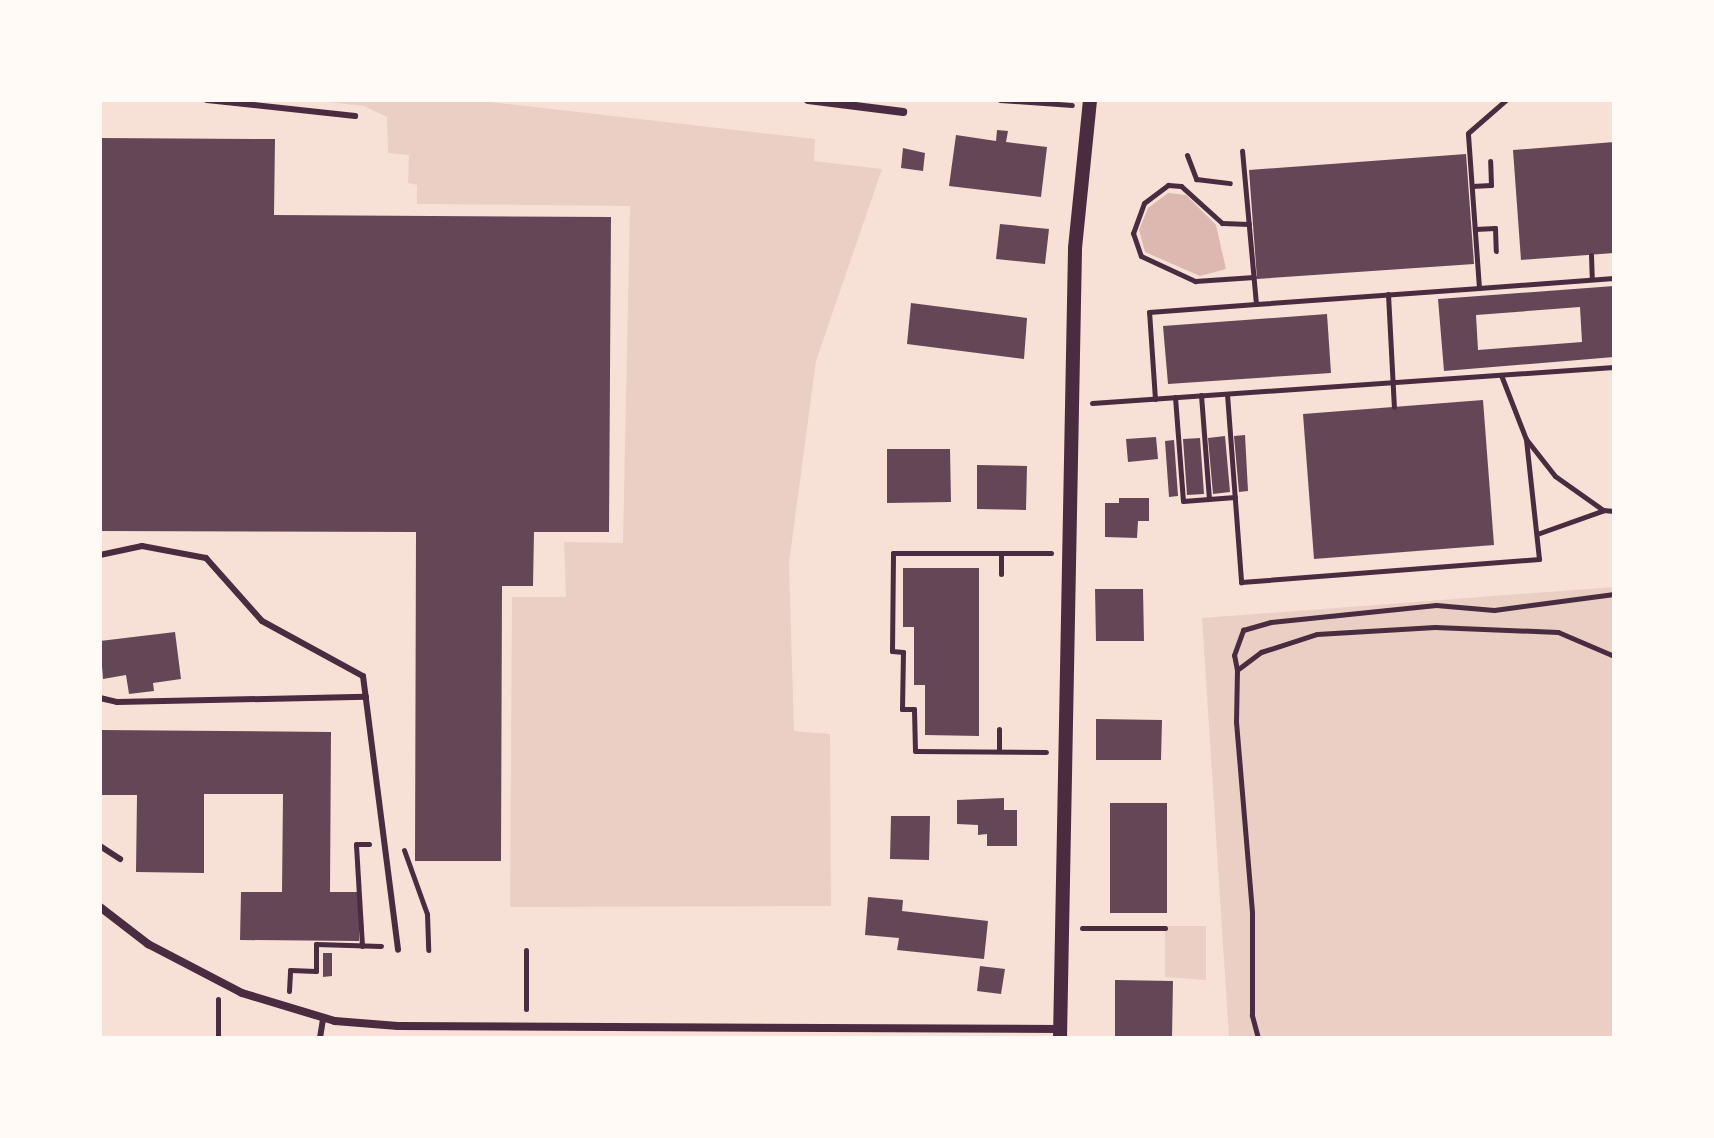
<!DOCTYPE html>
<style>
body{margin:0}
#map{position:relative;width:1714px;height:1138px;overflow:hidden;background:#f7e1d7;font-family:Ubuntu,sans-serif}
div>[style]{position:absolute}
.green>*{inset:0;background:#ebcfc5}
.water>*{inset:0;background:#dcb8b0}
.building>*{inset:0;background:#644757}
.path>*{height:5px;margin:-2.5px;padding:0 2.5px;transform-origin:2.5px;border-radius:2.5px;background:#4a2c40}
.service>*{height:6px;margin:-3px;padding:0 3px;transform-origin:3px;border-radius:3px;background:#4a2c40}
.minor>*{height:8px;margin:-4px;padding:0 4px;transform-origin:4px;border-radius:4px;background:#4a2c40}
.tertiary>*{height:14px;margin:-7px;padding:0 7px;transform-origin:7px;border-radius:7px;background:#4a2c40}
span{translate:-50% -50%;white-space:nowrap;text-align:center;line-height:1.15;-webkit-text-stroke:7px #fffaf5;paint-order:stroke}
.frame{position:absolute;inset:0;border:102px solid #fffaf5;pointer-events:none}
</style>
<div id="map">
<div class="green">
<div style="clip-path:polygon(310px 100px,472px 100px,815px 139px,814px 161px,882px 169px,816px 361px,789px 563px,794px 731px,830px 734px,831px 906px,510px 907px,512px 597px,566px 597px,564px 542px,623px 543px,630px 206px,417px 204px,417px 185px,408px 183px,409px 155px,388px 153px,387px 117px,364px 106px)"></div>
<div style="clip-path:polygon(1614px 587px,1614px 1038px,1229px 1038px,1202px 618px)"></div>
<div style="clip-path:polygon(1165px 926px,1206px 926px,1206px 980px,1165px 977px)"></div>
</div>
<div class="water">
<div style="clip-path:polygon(1168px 193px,1186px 195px,1216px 225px,1226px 269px,1200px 276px,1145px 252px,1139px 230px,1148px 208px)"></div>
</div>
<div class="building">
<div style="clip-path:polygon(997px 130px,1008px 131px,1006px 142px,1047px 147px,1041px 197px,949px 186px,956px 135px,996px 141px)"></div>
<div style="clip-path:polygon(100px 138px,275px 139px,274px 215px,611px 217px,609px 532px,534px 532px,533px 586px,502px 586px,501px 861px,415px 861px,416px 532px,100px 531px)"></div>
<div style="clip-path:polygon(1614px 142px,1614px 253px,1521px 260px,1513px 150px)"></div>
<div style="clip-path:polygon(903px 148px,925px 153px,923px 171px,901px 168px)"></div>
<div style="clip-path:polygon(1466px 154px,1474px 264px,1257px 279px,1249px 170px)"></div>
<div style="clip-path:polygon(1000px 224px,1049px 229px,1045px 264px,996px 259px)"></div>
<div style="clip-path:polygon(evenodd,1614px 286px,1614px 357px,1444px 371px,1438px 299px,1614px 286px,1580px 307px,1582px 342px,1478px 350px,1476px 315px,1580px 307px)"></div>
<div style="clip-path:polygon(911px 303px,1027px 318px,1024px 359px,907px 344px)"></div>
<div style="clip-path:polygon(1327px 314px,1331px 373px,1168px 384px,1163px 326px)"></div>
<div style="clip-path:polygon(1483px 400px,1494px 545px,1314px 559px,1303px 414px)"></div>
<div style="clip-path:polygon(1245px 435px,1248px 491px,1239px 492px,1234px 436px)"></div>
<div style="clip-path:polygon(1225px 436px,1230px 492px,1213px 494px,1208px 438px)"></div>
<div style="clip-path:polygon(1156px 437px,1158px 459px,1128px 462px,1126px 439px)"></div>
<div style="clip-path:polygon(1200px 438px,1204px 494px,1187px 495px,1183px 439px)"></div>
<div style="clip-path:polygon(1174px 440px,1178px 496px,1169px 497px,1165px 441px)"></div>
<div style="clip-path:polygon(887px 449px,950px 449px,951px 502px,887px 503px)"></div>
<div style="clip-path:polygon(977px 465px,1027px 466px,1026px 510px,977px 509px)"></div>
<div style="clip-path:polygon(1119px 498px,1149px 498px,1149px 521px,1138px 521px,1137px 538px,1105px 537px,1105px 503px,1119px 503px)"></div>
<div style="clip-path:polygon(903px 568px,979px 568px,979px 736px,925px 735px,925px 685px,914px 685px,914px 627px,903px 627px)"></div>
<div style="clip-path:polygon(1095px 589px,1143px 589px,1144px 641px,1096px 641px)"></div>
<div style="clip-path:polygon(175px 632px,181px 679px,153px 683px,154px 691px,129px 694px,126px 675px,103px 679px,100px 641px)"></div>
<div style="clip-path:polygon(1096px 719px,1162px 720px,1161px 760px,1096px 760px)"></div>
<div style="clip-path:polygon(100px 730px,331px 732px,330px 892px,359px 892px,359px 941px,240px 940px,241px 892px,282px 892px,283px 794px,204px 794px,204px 873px,136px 872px,137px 795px,100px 795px)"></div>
<div style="clip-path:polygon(1004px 798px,1004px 810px,1017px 810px,1017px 846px,987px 846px,987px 834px,978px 835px,978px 825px,957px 824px,957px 800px)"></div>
<div style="clip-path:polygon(1110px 803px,1167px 803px,1167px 913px,1110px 913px)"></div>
<div style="clip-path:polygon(891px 816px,930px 816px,929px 860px,890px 859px)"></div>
<div style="clip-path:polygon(868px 897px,903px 900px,902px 911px,988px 921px,984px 959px,897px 950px,899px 938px,865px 935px)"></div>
<div style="clip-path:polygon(323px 953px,332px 953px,332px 976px,323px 977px)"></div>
<div style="clip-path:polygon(980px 966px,1005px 969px,1001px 994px,977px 991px)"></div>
<div style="clip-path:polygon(1115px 980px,1173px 981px,1172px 1038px,1115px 1038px)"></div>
</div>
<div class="path">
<div style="left:1000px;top:100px;width:72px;rotate:4deg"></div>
<div style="left:1187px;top:155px;width:26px;rotate:69deg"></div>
<div style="left:1196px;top:179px;width:34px;rotate:7deg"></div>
<div style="left:1472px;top:186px;width:19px;rotate:-3deg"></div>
<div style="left:1491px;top:185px;width:24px;rotate:-92deg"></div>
<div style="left:1249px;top:224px;width:27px;rotate:-178deg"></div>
<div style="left:1222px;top:223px;width:55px;rotate:-137.9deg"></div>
<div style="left:1181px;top:186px;width:13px;rotate:-176deg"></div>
<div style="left:1168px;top:185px;width:30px;rotate:143deg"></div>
<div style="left:1144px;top:203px;width:32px;rotate:110deg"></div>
<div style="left:1133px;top:233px;width:24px;rotate:71deg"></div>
<div style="left:1141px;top:256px;width:60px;rotate:24.8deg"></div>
<div style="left:1195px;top:281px;width:59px;rotate:-3.9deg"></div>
<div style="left:1475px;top:229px;width:20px;rotate:-3deg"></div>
<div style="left:1495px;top:228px;width:23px;rotate:88deg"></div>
<div style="left:1591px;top:255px;width:24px;rotate:88deg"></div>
<div style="left:1479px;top:288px;width:135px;rotate:-4.2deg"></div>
<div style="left:1388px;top:294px;width:113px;rotate:87deg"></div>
<div style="left:1256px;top:304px;width:224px;rotate:-4.1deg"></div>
<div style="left:1479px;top:288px;width:155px;rotate:-94.1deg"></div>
<div style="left:1468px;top:133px;width:50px;rotate:-41deg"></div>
<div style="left:1501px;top:375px;width:69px;rotate:68.7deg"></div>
<div style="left:1526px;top:439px;width:47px;rotate:51.9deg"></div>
<div style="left:1555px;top:476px;width:59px;rotate:35.3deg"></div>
<div style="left:1603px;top:510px;width:11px;rotate:5deg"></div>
<div style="left:1227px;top:394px;width:189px;rotate:85.7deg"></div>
<div style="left:1241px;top:582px;width:299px;rotate:-4.4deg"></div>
<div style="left:1539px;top:559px;width:121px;rotate:-96.2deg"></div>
<div style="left:1201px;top:395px;width:104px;rotate:85.6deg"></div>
<div style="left:1175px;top:397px;width:104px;rotate:85.6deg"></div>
<div style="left:1183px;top:501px;width:52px;rotate:-4.4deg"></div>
<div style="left:1155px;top:399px;width:87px;rotate:-93.9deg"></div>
<div style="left:1149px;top:312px;width:107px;rotate:-4.3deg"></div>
<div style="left:1256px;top:304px;width:154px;rotate:-95.2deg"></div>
<div style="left:1092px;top:403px;width:523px;rotate:-3.95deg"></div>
<div style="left:1537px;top:534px;width:69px;rotate:-19.5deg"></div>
<div style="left:1001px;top:574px;width:21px;rotate:-90deg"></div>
<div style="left:1237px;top:670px;width:15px;rotate:-101deg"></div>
<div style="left:1234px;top:655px;width:27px;rotate:-70deg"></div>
<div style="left:1243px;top:630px;width:29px;rotate:-16deg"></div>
<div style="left:1271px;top:622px;width:166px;rotate:-5.9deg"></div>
<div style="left:1436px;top:605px;width:58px;rotate:4.9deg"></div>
<div style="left:1494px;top:610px;width:121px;rotate:-7.6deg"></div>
<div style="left:999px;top:751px;width:22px;rotate:-90deg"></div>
<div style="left:1046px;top:752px;width:131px;rotate:-179.6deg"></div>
<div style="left:915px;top:751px;width:42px;rotate:-91.4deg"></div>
<div style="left:914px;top:709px;width:12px;rotate:180deg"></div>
<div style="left:902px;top:709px;width:57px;rotate:-89deg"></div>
<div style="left:903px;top:652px;width:11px;rotate:-175deg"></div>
<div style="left:892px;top:651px;width:98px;rotate:-89.4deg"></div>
<div style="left:893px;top:553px;width:158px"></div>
<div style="left:404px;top:850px;width:68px;rotate:70.2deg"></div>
<div style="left:427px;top:914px;width:36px;rotate:88deg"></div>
<div style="left:1082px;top:928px;width:83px"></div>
<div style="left:362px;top:946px;width:102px;rotate:-93.4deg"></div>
<div style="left:356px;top:844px;width:13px"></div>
<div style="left:289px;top:991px;width:21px;rotate:-87deg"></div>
<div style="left:290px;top:970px;width:26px;rotate:2deg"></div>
<div style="left:316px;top:971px;width:27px;rotate:-90deg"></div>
<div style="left:316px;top:944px;width:65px;rotate:1.8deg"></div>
<div style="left:526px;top:1009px;width:59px;rotate:-90deg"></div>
<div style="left:218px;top:1038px;width:39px;rotate:-90deg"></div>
<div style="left:1258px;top:1038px;width:24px;rotate:-105deg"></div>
<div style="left:1252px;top:1015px;width:103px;rotate:-90deg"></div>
<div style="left:1252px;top:912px;width:191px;rotate:-94.8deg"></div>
<div style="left:1236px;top:722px;width:52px;rotate:-88.9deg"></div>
<div style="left:1237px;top:670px;width:30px;rotate:-37deg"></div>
<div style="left:1261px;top:652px;width:59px;rotate:-17.8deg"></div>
<div style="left:1317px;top:634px;width:118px;rotate:-3.4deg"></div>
<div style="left:1435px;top:627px;width:123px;rotate:2.3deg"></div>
<div style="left:1558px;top:632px;width:61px;rotate:23.2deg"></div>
</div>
<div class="service">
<div style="left:207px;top:100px;width:149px;rotate:6.2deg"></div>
<div style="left:100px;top:555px;width:43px;rotate:-12.1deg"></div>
<div style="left:142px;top:546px;width:65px;rotate:10.6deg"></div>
<div style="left:206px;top:558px;width:84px;rotate:48.4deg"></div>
<div style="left:262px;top:621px;width:115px;rotate:28.6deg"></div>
<div style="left:363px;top:676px;width:276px;rotate:82.7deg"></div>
<div style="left:100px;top:698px;width:17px;rotate:13deg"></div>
<div style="left:117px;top:702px;width:249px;rotate:-1.2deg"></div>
<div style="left:100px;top:846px;width:24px;rotate:33deg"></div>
<div style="left:320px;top:1038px;width:19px;rotate:-81deg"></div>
</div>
<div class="minor">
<div style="left:808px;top:100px;width:96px;rotate:7.2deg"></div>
<div style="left:100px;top:907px;width:61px;rotate:37.6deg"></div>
<div style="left:148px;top:944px;width:106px;rotate:27.5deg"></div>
<div style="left:242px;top:993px;width:97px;rotate:16.8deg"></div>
<div style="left:335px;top:1021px;width:63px;rotate:4.5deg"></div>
<div style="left:398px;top:1026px;width:661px;rotate:0.26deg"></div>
</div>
<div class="tertiary">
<div style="left:1060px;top:1038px;width:790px;rotate:-88.91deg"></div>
<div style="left:1075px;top:248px;width:149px;rotate:-84.2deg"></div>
</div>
<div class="frame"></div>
</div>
